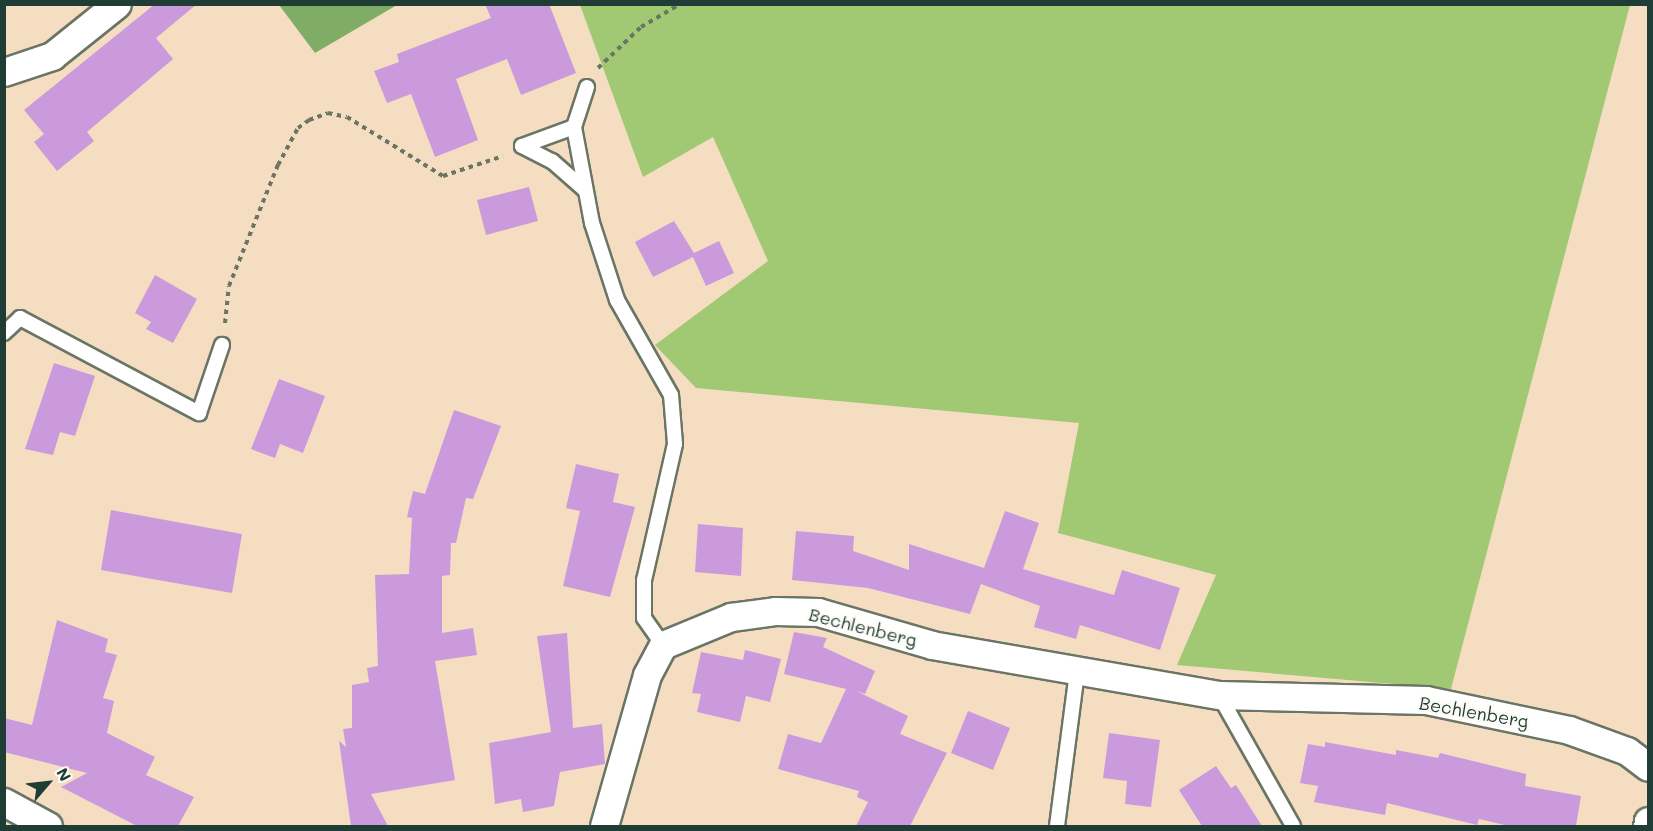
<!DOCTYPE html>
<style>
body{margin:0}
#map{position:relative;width:1653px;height:831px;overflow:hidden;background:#f5ddc1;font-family:Mali,sans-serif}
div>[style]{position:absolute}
.green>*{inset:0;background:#a1c974}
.forest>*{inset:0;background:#80ad66}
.building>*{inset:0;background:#cb9adc}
.path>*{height:4px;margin-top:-2px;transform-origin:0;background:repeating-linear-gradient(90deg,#6a7565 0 4.5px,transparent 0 9px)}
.roads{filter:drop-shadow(2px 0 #6a7565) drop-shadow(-2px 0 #6a7565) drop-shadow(0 2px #6a7565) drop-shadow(0 -2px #6a7565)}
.service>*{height:14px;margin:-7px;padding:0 7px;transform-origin:7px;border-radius:7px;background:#fff}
.minor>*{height:27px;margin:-13.5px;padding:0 13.5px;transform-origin:13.5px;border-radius:13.5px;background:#fff}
span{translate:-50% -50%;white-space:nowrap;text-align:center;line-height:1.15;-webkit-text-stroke:5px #fdfcf7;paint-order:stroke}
.street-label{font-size:18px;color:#1f3d34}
.frame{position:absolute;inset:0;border:6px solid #1f3d34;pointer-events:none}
.north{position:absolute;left:18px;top:753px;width:60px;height:60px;-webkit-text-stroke:4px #fdfcf7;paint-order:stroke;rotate:62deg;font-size:16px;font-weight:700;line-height:24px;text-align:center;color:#1f3d34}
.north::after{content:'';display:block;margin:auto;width:21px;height:27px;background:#1f3d34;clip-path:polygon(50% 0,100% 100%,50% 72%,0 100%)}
</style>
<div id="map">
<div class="green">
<div style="clip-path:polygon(580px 5px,1630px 5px,1451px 689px,1177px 665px,1216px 575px,1058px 533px,1079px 423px,696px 388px,655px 345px,768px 261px,713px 137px,643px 177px)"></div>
</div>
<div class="forest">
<div style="clip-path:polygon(279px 5px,397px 5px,315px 53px)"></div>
</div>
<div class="building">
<div style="clip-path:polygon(155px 4px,197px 4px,156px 38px,173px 59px,87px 132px,94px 141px,57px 171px,34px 142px,44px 134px,24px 110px)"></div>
<div style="clip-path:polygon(485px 4px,549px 4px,576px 73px,521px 95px,507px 59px,456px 79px,478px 140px,435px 157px,411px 94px,387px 103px,374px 71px,399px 62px,397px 54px,491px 18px)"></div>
<div style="clip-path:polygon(529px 187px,538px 221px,486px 235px,477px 200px)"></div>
<div style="clip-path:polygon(674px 221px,694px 253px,719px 241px,734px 273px,706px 286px,693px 257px,653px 277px,635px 242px)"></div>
<div style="clip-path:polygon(155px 275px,197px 299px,173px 343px,146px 329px,151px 322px,135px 313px)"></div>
<div style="clip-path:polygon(54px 363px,95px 376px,75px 436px,60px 432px,53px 455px,25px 449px)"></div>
<div style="clip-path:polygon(279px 379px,325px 396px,303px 453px,280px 444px,275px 458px,251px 449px)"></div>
<div style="clip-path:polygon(454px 410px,501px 426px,473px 499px,466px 498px,456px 543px,451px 543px,450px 575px,442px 576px,442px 633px,473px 628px,477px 655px,435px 661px,455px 780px,371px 794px,388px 826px,351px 826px,339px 741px,346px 747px,343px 729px,352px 728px,352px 685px,369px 682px,367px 668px,378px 666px,375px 575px,409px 574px,412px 518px,407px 517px,413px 491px,425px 494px)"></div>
<div style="clip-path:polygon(576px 464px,619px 474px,613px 502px,635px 507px,610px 597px,563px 586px,580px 511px,566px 508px)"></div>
<div style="clip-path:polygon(111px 510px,242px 534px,232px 593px,101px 570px)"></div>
<div style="clip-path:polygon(1005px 511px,1039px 523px,1023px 569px,1114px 595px,1122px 570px,1180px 588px,1160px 650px,1080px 625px,1076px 639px,1034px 627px,1040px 606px,981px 584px,970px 614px,868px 588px,792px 580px,796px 531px,854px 536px,853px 551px,909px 570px,909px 544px,984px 568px)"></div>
<div style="clip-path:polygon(698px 524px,743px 528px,741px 576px,695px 572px)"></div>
<div style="clip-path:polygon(57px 620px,108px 639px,105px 652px,117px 655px,103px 698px,114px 701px,107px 733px,155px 757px,146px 775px,194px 797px,178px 826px,137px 826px,61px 787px,87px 773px,4px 752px,4px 718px,32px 725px)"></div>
<div style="clip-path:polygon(794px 632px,827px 638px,823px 647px,875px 671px,865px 694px,856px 691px,908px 716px,900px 734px,947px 753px,910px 826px,856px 826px,868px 802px,857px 797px,859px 791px,778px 769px,788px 734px,821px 743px,846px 689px,784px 674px)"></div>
<div style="clip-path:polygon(567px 633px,573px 728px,602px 724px,605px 764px,560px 772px,554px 806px,523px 812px,521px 799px,495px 804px,489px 743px,551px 732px,537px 636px)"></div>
<div style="clip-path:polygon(745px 650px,781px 659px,770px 702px,746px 696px,740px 722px,697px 712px,701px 694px,692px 693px,701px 652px,743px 660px)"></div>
<div style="clip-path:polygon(968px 711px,1010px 728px,993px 770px,951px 753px)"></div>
<div style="clip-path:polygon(1109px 733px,1160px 740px,1151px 807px,1125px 804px,1127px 781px,1103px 778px)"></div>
<div style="clip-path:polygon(1325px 742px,1396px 755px,1396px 750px,1438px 758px,1440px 753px,1526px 774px,1525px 786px,1581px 796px,1576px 826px,1509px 826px,1479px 819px,1477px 825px,1387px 803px,1385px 815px,1314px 802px,1318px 786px,1300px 783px,1308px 744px,1325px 747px)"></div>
<div style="clip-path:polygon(1216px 766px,1231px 788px,1236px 785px,1262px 826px,1202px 826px,1179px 790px)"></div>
</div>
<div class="path">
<div style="left:598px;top:68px;width:59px;rotate:-43.6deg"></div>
<div style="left:641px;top:27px;width:45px;rotate:-30.5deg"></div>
<div style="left:225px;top:323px;width:37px;rotate:-84deg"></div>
<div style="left:229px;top:286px;width:131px;rotate:-68deg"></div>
<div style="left:278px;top:165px;width:42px;rotate:-61.6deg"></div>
<div style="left:298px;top:128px;width:14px;rotate:-36deg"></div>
<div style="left:309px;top:120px;width:20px;rotate:-20deg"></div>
<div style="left:328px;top:113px;width:19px;rotate:12deg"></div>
<div style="left:347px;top:117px;width:113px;rotate:31.6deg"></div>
<div style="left:443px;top:176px;width:63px;rotate:-18.4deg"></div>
</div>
<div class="roads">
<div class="service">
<div style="left:574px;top:127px;width:42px;rotate:-72deg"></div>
<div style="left:522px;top:146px;width:55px;rotate:-20.1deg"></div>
<div style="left:574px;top:127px;width:98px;rotate:79.4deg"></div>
<div style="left:592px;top:223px;width:81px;rotate:72deg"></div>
<div style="left:617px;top:300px;width:109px;rotate:60.4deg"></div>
<div style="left:671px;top:395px;width:49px;rotate:85.3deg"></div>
<div style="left:675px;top:444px;width:139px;rotate:102.8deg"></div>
<div style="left:644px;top:580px;width:38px;rotate:90deg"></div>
<div style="left:644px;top:618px;width:33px;rotate:55deg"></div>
<div style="left:522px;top:146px;width:34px;rotate:27deg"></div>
<div style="left:552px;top:161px;width:44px;rotate:41.3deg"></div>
<div style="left:4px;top:333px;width:22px;rotate:-43deg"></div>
<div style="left:20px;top:318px;width:203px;rotate:28deg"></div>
<div style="left:199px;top:413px;width:72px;rotate:-71.3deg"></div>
<div style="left:1219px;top:695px;width:150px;rotate:60.5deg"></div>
<div style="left:1057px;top:826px;width:155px;rotate:-82.6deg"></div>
</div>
<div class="minor">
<div style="left:4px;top:72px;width:51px;rotate:-18.4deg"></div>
<div style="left:52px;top:56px;width:83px;rotate:-38.7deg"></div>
<div style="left:4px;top:802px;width:50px;rotate:28.6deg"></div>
<div style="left:604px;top:826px;width:157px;rotate:-74.1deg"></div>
<div style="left:647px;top:675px;width:34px;rotate:-62deg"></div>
<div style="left:663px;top:645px;width:74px;rotate:-22.4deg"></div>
<div style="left:731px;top:617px;width:44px;rotate:-7.8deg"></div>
<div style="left:775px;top:611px;width:43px;rotate:1.3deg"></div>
<div style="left:818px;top:612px;width:119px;rotate:16.1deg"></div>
<div style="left:932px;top:645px;width:291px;rotate:9.9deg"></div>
<div style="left:1219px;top:695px;width:207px;rotate:1.4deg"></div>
<div style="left:1426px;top:700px;width:146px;rotate:11.8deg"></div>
<div style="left:1569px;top:730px;width:62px;rotate:19.9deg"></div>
<div style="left:1627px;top:751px;width:26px;rotate:37deg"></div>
<div style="left:1647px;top:826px;width:5px;rotate:-79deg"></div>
</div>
</div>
<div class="street-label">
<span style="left:863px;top:627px;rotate:14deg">Bechlenberg</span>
<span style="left:1474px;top:712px;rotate:10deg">Bechlenberg</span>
</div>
<div class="frame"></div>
<div class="north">N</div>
</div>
